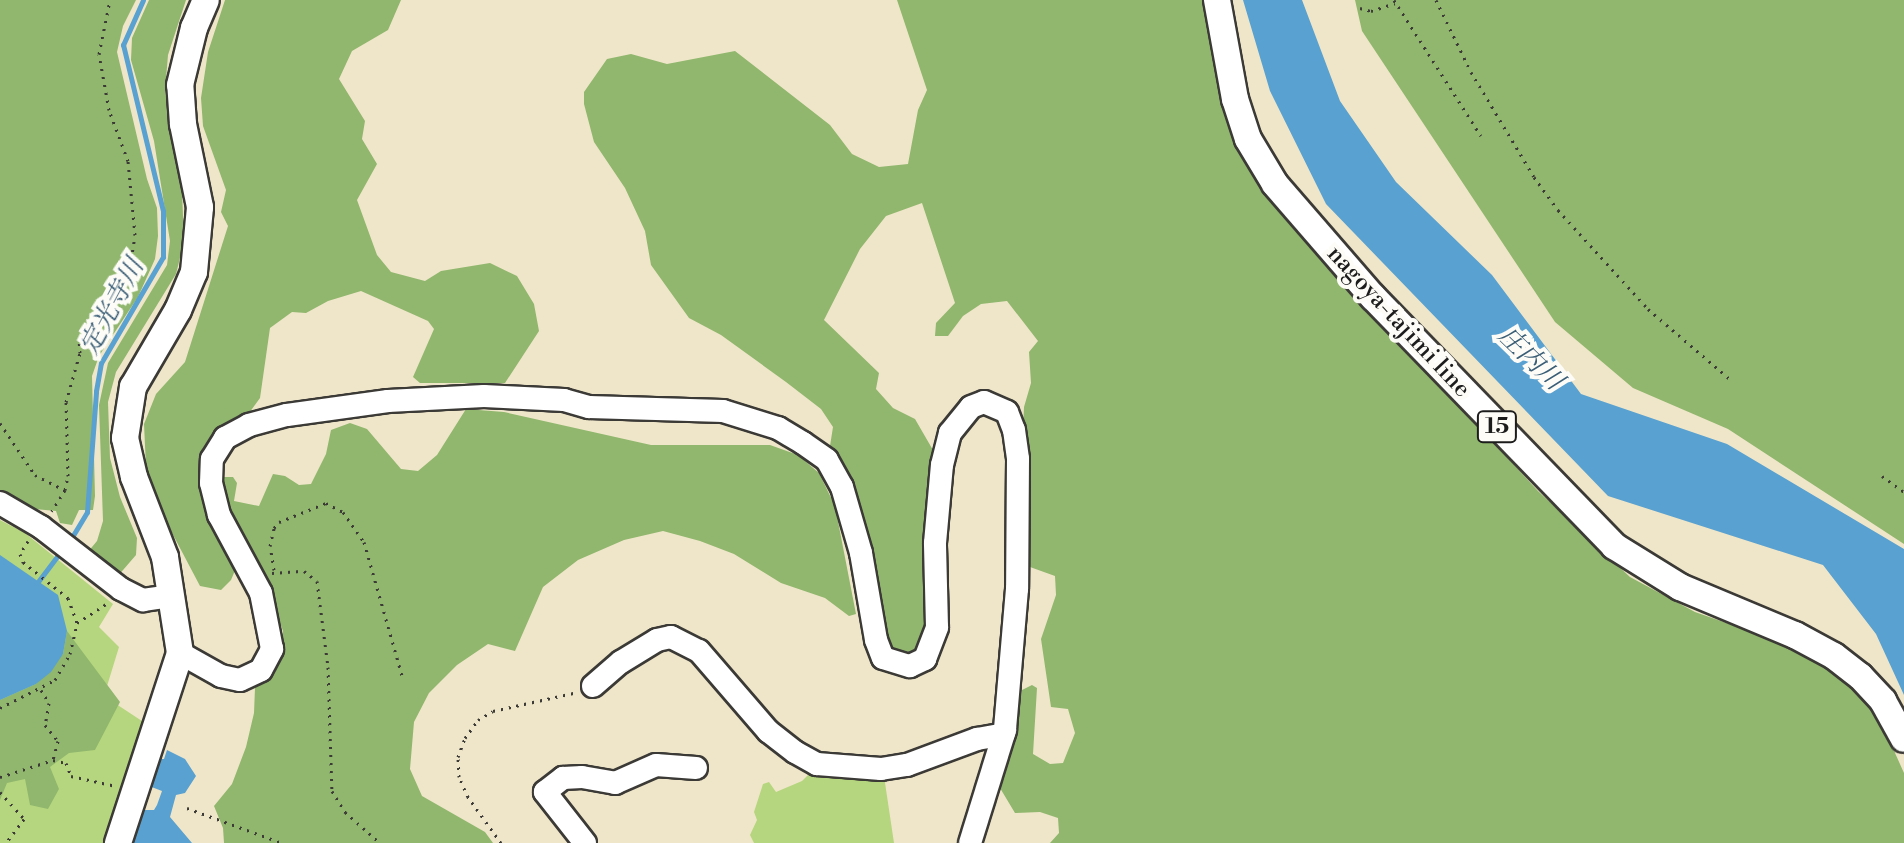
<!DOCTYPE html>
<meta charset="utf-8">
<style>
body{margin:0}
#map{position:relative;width:1904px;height:843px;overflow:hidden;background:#efe6c9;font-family:"Libre Bodoni","Noto Serif JP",serif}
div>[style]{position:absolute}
.green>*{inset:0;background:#b5d67e}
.forest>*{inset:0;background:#90b76d}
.water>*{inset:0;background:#59a1d0}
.stream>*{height:5px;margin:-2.5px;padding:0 2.5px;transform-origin:2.5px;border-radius:2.5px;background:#59a1d0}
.path>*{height:3px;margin-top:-1.5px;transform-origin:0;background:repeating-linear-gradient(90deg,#3c3a36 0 2px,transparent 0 8px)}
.roads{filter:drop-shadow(2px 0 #3c3a36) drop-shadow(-2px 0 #3c3a36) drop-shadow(0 2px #3c3a36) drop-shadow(0 -2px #3c3a36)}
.minor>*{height:22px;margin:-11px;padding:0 11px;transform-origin:11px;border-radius:11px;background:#fff}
.major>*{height:26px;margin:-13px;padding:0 13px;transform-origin:13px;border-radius:13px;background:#fff}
span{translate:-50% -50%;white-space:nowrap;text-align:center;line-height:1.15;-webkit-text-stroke:8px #fdfcf7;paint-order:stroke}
.shield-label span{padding:2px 6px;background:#fdfcf7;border:2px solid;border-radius:6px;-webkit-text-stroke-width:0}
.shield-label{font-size:22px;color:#1c1c1c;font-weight:700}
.street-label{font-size:24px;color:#1c1c1c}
.water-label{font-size:26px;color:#3a5e76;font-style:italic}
</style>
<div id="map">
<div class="green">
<div style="clip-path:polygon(0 520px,25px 533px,113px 604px,99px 627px,119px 647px,104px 696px,148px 725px,111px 843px,0 843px)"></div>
<div style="clip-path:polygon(811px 772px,884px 776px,894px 843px,754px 843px,750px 835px,757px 820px,754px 812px,763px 784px,769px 782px,776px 792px,802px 781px)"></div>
</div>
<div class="forest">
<div style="clip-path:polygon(0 0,136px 0,123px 26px,117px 52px,147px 179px,157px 208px,158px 236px,155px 259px,138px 297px,99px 356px,92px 376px,95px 496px,93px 510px,79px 510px,72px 525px,60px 523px,56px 511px,24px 508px,0 495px)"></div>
<div style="clip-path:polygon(149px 0,186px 0,168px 55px,165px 91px,182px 190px,184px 242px,176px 274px,116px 372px,108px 402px,110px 458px,120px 497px,137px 538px,136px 555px,117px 577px,87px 553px,97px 541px,103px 521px,99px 405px,108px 363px,167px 265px,170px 241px,154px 141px,131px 60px,132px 38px)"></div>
<div style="clip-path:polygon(225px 0,401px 0,388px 30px,352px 51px,339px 79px,365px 121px,362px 139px,377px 164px,357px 200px,377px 255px,391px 272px,425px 281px,441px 271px,490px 263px,517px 276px,534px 304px,539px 331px,505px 383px,420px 383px,413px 377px,434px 329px,428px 321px,361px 291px,328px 301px,306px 313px,292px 312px,270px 328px,260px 398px,244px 420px,225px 427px,209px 440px,200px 470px,203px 498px,236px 568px,231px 580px,221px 590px,200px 586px,161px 512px,146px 467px,144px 424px,156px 394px,185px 362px,228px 226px,221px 212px,226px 190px,203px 126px,201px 98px,208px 52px)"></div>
<div style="clip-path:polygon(897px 0,1212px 0,1231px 129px,1282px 211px,1538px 491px,1630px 577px,1695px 612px,1789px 645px,1842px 672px,1878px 715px,1904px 773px,1904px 843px,1050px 843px,1059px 833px,1058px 818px,1040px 812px,1015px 813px,1000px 788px,1022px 690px,1032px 685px,1037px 688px,1033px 754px,1050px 764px,1063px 763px,1075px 733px,1068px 709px,1051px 707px,1041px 639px,1056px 595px,1055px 576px,1030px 567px,1023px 429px,1024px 407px,1031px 383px,1029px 352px,1038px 341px,1007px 301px,981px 304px,963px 316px,948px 336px,935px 336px,936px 323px,955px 303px,922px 203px,886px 216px,860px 249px,824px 320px,879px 373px,876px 389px,893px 408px,915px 419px,937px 457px,930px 625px,917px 654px,896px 654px,888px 647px,850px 486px,830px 446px,833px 427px,821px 409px,786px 382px,721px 335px,689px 318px,651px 265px,645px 231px,625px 188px,594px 142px,584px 104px,584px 92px,607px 59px,631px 54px,667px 64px,735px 51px,830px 125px,852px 154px,879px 167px,908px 164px,918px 110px,927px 90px)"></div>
<div style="clip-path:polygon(1355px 0,1904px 0,1904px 544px,1728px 429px,1633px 388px,1555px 322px,1362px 31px)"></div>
<div style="clip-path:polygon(466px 409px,504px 412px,651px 445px,770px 445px,798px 455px,819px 473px,835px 506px,856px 614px,849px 616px,825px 598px,781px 583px,734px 554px,700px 541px,663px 531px,624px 540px,578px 560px,543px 587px,515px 651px,488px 644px,457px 665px,429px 693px,414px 722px,410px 769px,422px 796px,485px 832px,493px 843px,224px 843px,223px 828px,214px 806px,232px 784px,246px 747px,254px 713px,255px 688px,277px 663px,283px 646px,283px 631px,275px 609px,219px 490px,223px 477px,233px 477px,237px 483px,234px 501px,259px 506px,273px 474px,285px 476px,299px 485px,311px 484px,326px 454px,331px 430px,350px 423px,367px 429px,401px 469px,418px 471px,437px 455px)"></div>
<div style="clip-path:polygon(67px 631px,120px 702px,95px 750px,69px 753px,50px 767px,59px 789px,48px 809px,30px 805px,25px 779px,7px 783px,0 800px,0 700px,36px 684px,63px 654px)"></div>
</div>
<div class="water">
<div style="clip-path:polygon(1243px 0,1302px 0,1340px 101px,1396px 182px,1492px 275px,1581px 394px,1727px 444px,1904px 549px,1904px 695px,1876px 634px,1823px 565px,1608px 496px,1326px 204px,1270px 91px)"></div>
<div style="clip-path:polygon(0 555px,58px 595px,67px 631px,63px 654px,51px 672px,36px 684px,0 700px)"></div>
<div style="clip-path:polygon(167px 750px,185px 759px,196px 776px,185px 793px,176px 795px,170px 817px,192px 843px,133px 843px,142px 810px,154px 810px,157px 805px,162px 791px,149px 786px,158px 759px,164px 759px)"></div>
</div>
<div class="stream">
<div style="left:69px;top:542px;width:35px;rotate:-59deg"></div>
<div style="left:87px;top:512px;width:121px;rotate:-85.7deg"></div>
<div style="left:96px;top:391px;width:28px;rotate:-80deg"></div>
<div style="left:101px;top:363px;width:123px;rotate:-59.7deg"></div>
<div style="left:163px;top:257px;width:46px;rotate:-90deg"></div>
<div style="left:163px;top:211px;width:171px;rotate:-103.5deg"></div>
<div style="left:123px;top:45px;width:49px;rotate:-66deg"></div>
<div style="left:37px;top:583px;width:41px;rotate:-52.9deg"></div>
</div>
<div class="path">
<div style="left:1394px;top:0;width:161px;rotate:57.4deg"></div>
<div style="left:1436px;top:0;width:80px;rotate:64.1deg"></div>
<div style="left:1471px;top:72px;width:122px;rotate:59deg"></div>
<div style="left:1534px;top:177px;width:41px;rotate:54deg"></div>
<div style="left:1558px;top:210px;width:134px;rotate:47.7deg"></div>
<div style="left:1648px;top:309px;width:111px;rotate:40.6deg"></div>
<div style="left:1360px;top:8px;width:11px;rotate:15deg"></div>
<div style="left:1371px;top:11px;width:25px;rotate:-18deg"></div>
<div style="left:0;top:423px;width:63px;rotate:56.1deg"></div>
<div style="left:35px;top:475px;width:34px;rotate:27deg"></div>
<div style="left:65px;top:490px;width:25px;rotate:122deg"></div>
<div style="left:1882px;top:476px;width:27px;rotate:36deg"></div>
<div style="left:65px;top:490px;width:14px;rotate:-78deg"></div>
<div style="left:68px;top:476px;width:74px;rotate:-91.5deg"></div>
<div style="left:66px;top:402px;width:51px;rotate:-74.1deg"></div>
<div style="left:80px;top:353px;width:13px;rotate:-94deg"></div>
<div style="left:79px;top:340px;width:19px;rotate:-35deg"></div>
<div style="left:95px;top:329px;width:20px;rotate:-53deg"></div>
<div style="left:107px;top:313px;width:51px;rotate:-63.4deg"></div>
<div style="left:130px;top:267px;width:32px;rotate:-81deg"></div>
<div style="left:135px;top:235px;width:74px;rotate:-95.4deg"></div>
<div style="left:128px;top:161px;width:54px;rotate:-110.4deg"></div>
<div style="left:109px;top:110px;width:57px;rotate:-100.1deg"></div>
<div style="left:99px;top:54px;width:55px;rotate:-78.5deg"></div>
<div style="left:28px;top:541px;width:15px;rotate:122deg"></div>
<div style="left:20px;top:554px;width:9px;rotate:69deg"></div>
<div style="left:23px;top:562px;width:58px;rotate:38.7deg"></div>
<div style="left:68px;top:598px;width:27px;rotate:70deg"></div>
<div style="left:274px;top:570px;width:24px;rotate:-99deg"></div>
<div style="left:270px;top:546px;width:18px;rotate:-77deg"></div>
<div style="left:274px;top:528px;width:8px;rotate:-50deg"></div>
<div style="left:279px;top:522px;width:51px;rotate:-22deg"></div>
<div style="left:326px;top:503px;width:19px;rotate:28deg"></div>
<div style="left:343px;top:512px;width:37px;rotate:55deg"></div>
<div style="left:364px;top:542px;width:142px;rotate:74.1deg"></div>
<div style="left:272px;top:573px;width:32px;rotate:-4deg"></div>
<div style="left:304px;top:571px;width:16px;rotate:38deg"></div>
<div style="left:317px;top:581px;width:87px;rotate:82.7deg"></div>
<div style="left:328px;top:667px;width:124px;rotate:88.2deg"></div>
<div style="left:332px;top:791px;width:25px;rotate:58deg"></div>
<div style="left:345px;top:812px;width:47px;rotate:41.5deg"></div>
<div style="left:41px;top:690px;width:15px;rotate:58deg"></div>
<div style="left:49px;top:703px;width:22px;rotate:100deg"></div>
<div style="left:45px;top:725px;width:21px;rotate:51deg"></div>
<div style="left:58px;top:741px;width:20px;rotate:105deg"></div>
<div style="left:53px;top:760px;width:13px;rotate:13deg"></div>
<div style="left:66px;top:763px;width:14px;rotate:69deg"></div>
<div style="left:71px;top:776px;width:46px;rotate:12.5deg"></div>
<div style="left:0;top:708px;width:62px;rotate:-27deg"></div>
<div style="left:55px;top:680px;width:30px;rotate:-60deg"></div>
<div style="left:70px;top:654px;width:32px;rotate:-77deg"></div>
<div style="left:77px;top:623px;width:37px;rotate:-33deg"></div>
<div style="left:0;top:777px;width:56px;rotate:-17.8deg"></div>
<div style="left:0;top:792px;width:36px;rotate:48deg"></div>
<div style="left:24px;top:819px;width:30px;rotate:127deg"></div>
<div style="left:187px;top:808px;width:101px;rotate:20.2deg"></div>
<div style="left:501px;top:843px;width:57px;rotate:-125.7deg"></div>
<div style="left:468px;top:797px;width:22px;rotate:-114deg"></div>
<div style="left:459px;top:777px;width:20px;rotate:-93deg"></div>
<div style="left:458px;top:757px;width:20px;rotate:-70deg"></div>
<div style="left:465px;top:738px;width:22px;rotate:-54deg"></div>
<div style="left:478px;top:720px;width:17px;rotate:-31deg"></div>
<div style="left:493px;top:711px;width:87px;rotate:-12.6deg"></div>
</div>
<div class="roads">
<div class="minor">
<div style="left:0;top:503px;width:48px;rotate:30.3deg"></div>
<div style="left:41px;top:527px;width:101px;rotate:37.8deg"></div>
<div style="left:121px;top:589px;width:25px;rotate:27deg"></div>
<div style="left:143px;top:600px;width:29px;rotate:-8deg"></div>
<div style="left:180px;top:653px;width:47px;rotate:29.3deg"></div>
<div style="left:221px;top:676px;width:19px;rotate:12deg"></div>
<div style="left:240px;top:680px;width:23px;rotate:-25deg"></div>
<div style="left:261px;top:670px;width:24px;rotate:-62deg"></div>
<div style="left:272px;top:649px;width:57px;rotate:-101.1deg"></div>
<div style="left:261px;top:593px;width:89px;rotate:-118.3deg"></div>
<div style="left:219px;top:515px;width:33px;rotate:-104deg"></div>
<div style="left:211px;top:483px;width:24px;rotate:-88deg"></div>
<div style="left:212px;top:459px;width:25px;rotate:-58deg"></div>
<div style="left:225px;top:438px;width:27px;rotate:-28deg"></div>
<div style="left:249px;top:425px;width:39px;rotate:-15deg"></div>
<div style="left:287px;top:415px;width:102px;rotate:-7.9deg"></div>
<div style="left:388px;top:401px;width:96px;rotate:-3deg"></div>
<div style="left:484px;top:396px;width:80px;rotate:2.9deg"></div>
<div style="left:564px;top:400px;width:26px;rotate:16deg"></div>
<div style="left:589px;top:407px;width:134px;rotate:1.7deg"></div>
<div style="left:723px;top:411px;width:58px;rotate:17.2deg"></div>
<div style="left:778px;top:428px;width:29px;rotate:31deg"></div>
<div style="left:803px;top:443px;width:29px;rotate:35deg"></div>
<div style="left:827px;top:460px;width:31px;rotate:61deg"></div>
<div style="left:842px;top:487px;width:69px;rotate:73.9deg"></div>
<div style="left:861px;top:553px;width:88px;rotate:80.2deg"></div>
<div style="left:876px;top:640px;width:19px;rotate:69deg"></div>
<div style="left:883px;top:658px;width:28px;rotate:17deg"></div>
<div style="left:910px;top:666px;width:17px;rotate:-25deg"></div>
<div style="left:925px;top:659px;width:34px;rotate:-69deg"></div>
<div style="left:937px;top:627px;width:84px;rotate:-91.4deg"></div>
<div style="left:935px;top:543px;width:78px;rotate:-84.9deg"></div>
<div style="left:942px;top:465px;width:33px;rotate:-76deg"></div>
<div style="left:950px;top:433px;width:33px;rotate:-51deg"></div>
<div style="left:971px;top:407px;width:14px;rotate:-21deg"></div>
<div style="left:984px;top:402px;width:25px;rotate:23deg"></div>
<div style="left:1007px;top:412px;width:19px;rotate:69deg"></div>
<div style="left:1014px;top:430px;width:29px;rotate:82deg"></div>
<div style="left:1018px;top:459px;width:130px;rotate:90.4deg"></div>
<div style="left:1017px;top:589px;width:142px;rotate:94.9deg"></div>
<div style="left:1005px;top:730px;width:118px;rotate:107.2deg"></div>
<div style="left:593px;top:686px;width:37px;rotate:-41deg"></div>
<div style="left:621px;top:662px;width:42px;rotate:-31.4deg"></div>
<div style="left:657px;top:640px;width:14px;rotate:-12deg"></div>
<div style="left:671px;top:637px;width:31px;rotate:27deg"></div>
<div style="left:699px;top:651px;width:106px;rotate:49.2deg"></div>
<div style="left:768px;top:731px;width:34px;rotate:38deg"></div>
<div style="left:795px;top:752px;width:25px;rotate:29deg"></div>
<div style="left:817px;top:764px;width:64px;rotate:4.5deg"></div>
<div style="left:881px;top:769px;width:26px;rotate:-9deg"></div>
<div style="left:907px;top:765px;width:75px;rotate:-20.4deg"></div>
<div style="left:977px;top:739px;width:27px;rotate:-10deg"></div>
<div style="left:585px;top:843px;width:65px;rotate:-128.1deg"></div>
<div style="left:545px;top:792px;width:23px;rotate:-38deg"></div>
<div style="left:563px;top:778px;width:19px;rotate:-3deg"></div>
<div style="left:582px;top:777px;width:34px;rotate:10deg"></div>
<div style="left:615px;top:783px;width:45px;rotate:-23.7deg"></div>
<div style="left:656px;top:765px;width:40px;rotate:4.3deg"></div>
</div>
<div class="major">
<div style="left:1217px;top:0;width:101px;rotate:79.7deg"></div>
<div style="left:1235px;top:99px;width:42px;rotate:72deg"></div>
<div style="left:1248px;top:139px;width:52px;rotate:59deg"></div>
<div style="left:1275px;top:184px;width:150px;rotate:49.1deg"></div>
<div style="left:1373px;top:297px;width:347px;rotate:45.9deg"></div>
<div style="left:1614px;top:546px;width:78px;rotate:31.8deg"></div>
<div style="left:1680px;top:587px;width:125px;rotate:22.7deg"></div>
<div style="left:1795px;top:635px;width:44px;rotate:28.3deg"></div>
<div style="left:1834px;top:656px;width:33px;rotate:38deg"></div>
<div style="left:1860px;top:676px;width:34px;rotate:47deg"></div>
<div style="left:1883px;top:701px;width:43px;rotate:61.1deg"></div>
<div style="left:118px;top:843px;width:200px;rotate:-71.9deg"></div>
<div style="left:180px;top:653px;width:97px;rotate:-98.9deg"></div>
<div style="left:165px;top:557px;width:86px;rotate:-111.2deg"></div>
<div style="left:134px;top:477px;width:40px;rotate:-103deg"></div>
<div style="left:125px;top:438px;width:52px;rotate:-81.1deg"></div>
<div style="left:133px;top:387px;width:89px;rotate:-59.7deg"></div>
<div style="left:178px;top:310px;width:41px;rotate:-67.2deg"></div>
<div style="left:194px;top:272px;width:65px;rotate:-84.7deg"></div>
<div style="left:200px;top:207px;width:85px;rotate:-101.6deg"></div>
<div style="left:183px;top:124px;width:39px;rotate:-94deg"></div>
<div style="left:180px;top:85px;width:59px;rotate:-76.2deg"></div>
<div style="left:194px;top:28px;width:30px;rotate:-67deg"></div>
</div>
</div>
<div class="shield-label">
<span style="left:1497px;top:427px">15</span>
</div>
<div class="street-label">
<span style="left:1398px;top:322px;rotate:47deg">nagoya-tajimi line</span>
</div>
<div class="water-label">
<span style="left:113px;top:307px;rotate:-62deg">定光寺川</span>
<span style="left:1530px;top:359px;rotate:44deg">庄内川</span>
</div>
</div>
